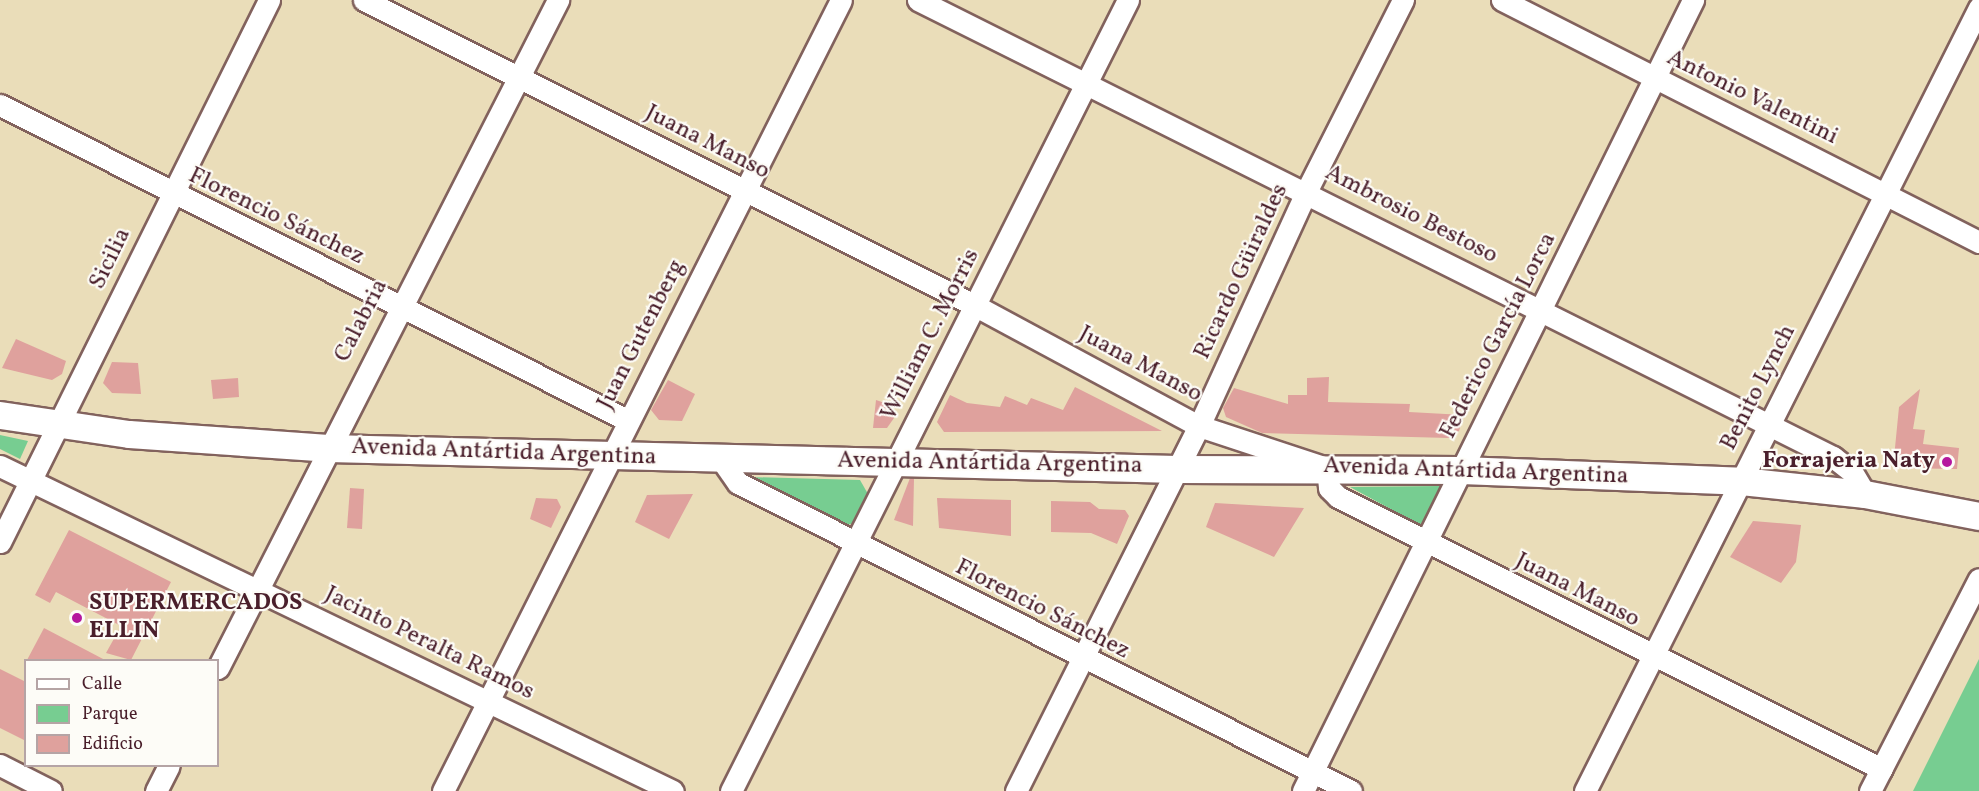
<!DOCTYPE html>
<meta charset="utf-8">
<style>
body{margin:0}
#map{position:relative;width:1979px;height:791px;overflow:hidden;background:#eaddb9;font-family:Vollkorn,serif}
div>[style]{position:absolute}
.green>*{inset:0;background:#77cd91}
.building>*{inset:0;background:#dfa19d}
.roads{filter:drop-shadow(2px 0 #82625d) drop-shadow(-2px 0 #82625d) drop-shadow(0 2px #82625d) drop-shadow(0 -2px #82625d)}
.minor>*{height:21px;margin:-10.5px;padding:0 10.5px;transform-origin:10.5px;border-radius:10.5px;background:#fff}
.major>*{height:27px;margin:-13.5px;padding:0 13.5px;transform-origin:13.5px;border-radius:13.5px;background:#fff}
.dots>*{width:16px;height:16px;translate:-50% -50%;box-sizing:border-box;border:3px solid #fdfcf7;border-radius:50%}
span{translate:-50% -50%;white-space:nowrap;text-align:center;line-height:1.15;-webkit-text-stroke:4.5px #fdfcf7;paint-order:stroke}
.street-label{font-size:24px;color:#4a1f2b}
.poi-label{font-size:24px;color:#4a1f2b;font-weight:700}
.right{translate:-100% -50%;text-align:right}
.left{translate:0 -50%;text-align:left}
.legend{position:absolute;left:24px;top:659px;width:195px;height:108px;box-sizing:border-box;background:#fdfcf7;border:2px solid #b5a4a5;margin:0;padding:8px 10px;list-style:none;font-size:18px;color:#4a1f2b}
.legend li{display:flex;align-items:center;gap:12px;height:30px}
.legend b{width:30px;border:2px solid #b5a4a5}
</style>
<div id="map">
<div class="green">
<div style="clip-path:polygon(0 435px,28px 441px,20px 459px,0 449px)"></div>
<div style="clip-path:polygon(749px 477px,860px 480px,868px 494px,854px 523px,844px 526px)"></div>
<div style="clip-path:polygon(1440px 486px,1440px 496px,1420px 525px,1350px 487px)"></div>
<div style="clip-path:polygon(1979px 659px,1979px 791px,1913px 791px)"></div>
</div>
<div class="building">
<div style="clip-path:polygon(16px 339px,66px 361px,62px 374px,52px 380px,2px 368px)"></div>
<div style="clip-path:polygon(112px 362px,138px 363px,141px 394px,112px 393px,103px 383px)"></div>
<div style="clip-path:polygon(1329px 377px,1328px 402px,1410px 404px,1409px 412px,1464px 415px,1459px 431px,1449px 438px,1262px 433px,1226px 417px,1223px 408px,1234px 388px,1288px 404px,1288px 395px,1307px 395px,1307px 378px)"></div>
<div style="clip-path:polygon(238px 378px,239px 397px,213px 399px,211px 380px)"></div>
<div style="clip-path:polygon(668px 380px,695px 394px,682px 421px,659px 420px,651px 410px)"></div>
<div style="clip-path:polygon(1075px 387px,1162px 431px,944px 432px,937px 422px,950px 395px,967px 403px,1000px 407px,1005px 396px,1027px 405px,1031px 398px,1063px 410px)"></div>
<div style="clip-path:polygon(1920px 389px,1913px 429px,1925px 430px,1923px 444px,1959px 448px,1957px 469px,1893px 468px,1899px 407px)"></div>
<div style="clip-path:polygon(876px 400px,888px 404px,894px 418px,887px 428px,873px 428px)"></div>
<div style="clip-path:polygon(910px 478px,914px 478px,913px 526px,894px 520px)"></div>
<div style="clip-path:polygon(350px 488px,364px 489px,362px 529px,347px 528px)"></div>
<div style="clip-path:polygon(693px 494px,669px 539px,635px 522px,647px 495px)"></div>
<div style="clip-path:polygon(536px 498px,557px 499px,561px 507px,551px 528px,530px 519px)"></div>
<div style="clip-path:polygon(937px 498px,1011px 500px,1011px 536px,939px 528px)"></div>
<div style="clip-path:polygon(1051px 501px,1090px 502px,1099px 509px,1125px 510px,1129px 516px,1117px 544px,1091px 533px,1051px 532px)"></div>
<div style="clip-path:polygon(1215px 503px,1266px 506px,1304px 508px,1274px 557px,1206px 527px)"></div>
<div style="clip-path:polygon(1753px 521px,1801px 525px,1796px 562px,1781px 583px,1730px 557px)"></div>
<div style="clip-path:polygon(69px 530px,171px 582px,131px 660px,106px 653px,121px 626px,56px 592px,50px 603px,35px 595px)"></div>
<div style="clip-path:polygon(44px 628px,105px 660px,27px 660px)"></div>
<div style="clip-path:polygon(0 669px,26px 682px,26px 741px,0 728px)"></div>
</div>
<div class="roads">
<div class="minor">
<div style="left:364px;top:0;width:682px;rotate:26.57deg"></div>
<div style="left:974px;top:305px;width:255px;rotate:28.3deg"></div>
<div style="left:1199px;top:426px;width:135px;rotate:18.2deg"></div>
<div style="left:1327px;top:468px;width:20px;rotate:84deg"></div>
<div style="left:1329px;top:488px;width:13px;rotate:45deg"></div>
<div style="left:1338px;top:497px;width:608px;rotate:26.57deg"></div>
<div style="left:918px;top:0;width:1023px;rotate:26.54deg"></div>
<div style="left:1833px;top:457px;width:24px;rotate:38deg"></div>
<div style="left:1852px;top:472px;width:26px;rotate:59deg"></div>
<div style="left:1502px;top:0;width:535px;rotate:26.9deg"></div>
<div style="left:0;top:105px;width:702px;rotate:26.67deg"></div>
<div style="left:721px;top:459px;width:29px;rotate:55deg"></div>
<div style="left:738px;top:483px;width:686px;rotate:26.68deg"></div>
<div style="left:0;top:466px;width:747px;rotate:25.78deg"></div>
<div style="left:0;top:542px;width:605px;rotate:-63.6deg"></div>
<div style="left:218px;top:668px;width:750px;rotate:-63.02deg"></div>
<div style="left:0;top:765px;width:57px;rotate:27deg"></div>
<div style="left:156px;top:791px;width:28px;rotate:-63deg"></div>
<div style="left:443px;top:791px;width:885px;rotate:-63.29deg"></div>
<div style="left:731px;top:791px;width:885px;rotate:-63.35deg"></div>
<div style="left:1016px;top:791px;width:408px;rotate:-63.4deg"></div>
<div style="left:1199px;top:426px;width:260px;rotate:-65.4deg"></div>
<div style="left:1307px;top:190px;width:213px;rotate:-63.2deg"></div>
<div style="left:1303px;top:791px;width:882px;rotate:-63.75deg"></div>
<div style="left:1585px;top:791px;width:877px;rotate:-63.29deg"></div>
<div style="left:1870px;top:791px;width:238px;rotate:-62.8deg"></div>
</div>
<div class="major">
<div style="left:0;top:415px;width:130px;rotate:8.4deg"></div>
<div style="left:129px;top:434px;width:199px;rotate:4deg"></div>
<div style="left:328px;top:448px;width:849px;rotate:1.42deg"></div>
<div style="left:1177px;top:469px;width:284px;rotate:0.2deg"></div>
<div style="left:1461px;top:470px;width:280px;rotate:2.2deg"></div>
<div style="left:1741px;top:481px;width:125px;rotate:6deg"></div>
<div style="left:1865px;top:494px;width:116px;rotate:10.9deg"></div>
</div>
</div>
<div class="dots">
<div style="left:1947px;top:462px;background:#b5179e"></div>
<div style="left:77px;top:618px;background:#b5179e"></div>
</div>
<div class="street-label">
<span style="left:1752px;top:98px;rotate:26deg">Antonio Valentini</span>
<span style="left:707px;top:143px;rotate:27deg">Juana Manso</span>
<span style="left:1411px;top:215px;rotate:27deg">Ambrosio Bestoso</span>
<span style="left:276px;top:217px;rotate:26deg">Florencio Sánchez</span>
<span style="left:111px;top:259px;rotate:-64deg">Sicilia</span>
<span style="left:1242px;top:272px;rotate:-65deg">Ricardo Güiraldes</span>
<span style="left:362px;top:321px;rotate:-63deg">Calabria</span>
<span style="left:642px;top:335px;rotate:-63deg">Juan Gutenberg</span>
<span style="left:931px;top:335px;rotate:-63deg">William C. Morris</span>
<span style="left:1499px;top:336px;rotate:-63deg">Federico García Lorca</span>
<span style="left:1140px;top:365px;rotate:28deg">Juana Manso</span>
<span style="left:1759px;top:388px;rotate:-63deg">Benito Lynch</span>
<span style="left:504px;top:453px;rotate:2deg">Avenida Antártida Argentina</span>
<span style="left:990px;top:464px;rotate:1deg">Avenida Antártida Argentina</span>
<span style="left:1476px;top:472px;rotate:2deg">Avenida Antártida Argentina</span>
<span style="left:1577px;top:591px;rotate:27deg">Juana Manso</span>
<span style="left:1042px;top:610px;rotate:27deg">Florencio Sánchez</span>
<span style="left:429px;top:644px;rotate:26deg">Jacinto Peralta Ramos</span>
</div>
<div class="poi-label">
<span class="right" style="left:1935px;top:462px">Forrajeria Naty</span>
<span class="left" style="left:89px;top:618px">SUPERMERCADOS<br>ELLIN</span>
</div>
<ul class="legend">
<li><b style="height:8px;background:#fff"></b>Calle</li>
<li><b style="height:16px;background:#77cd91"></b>Parque</li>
<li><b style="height:16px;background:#dfa19d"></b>Edificio</li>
</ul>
</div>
